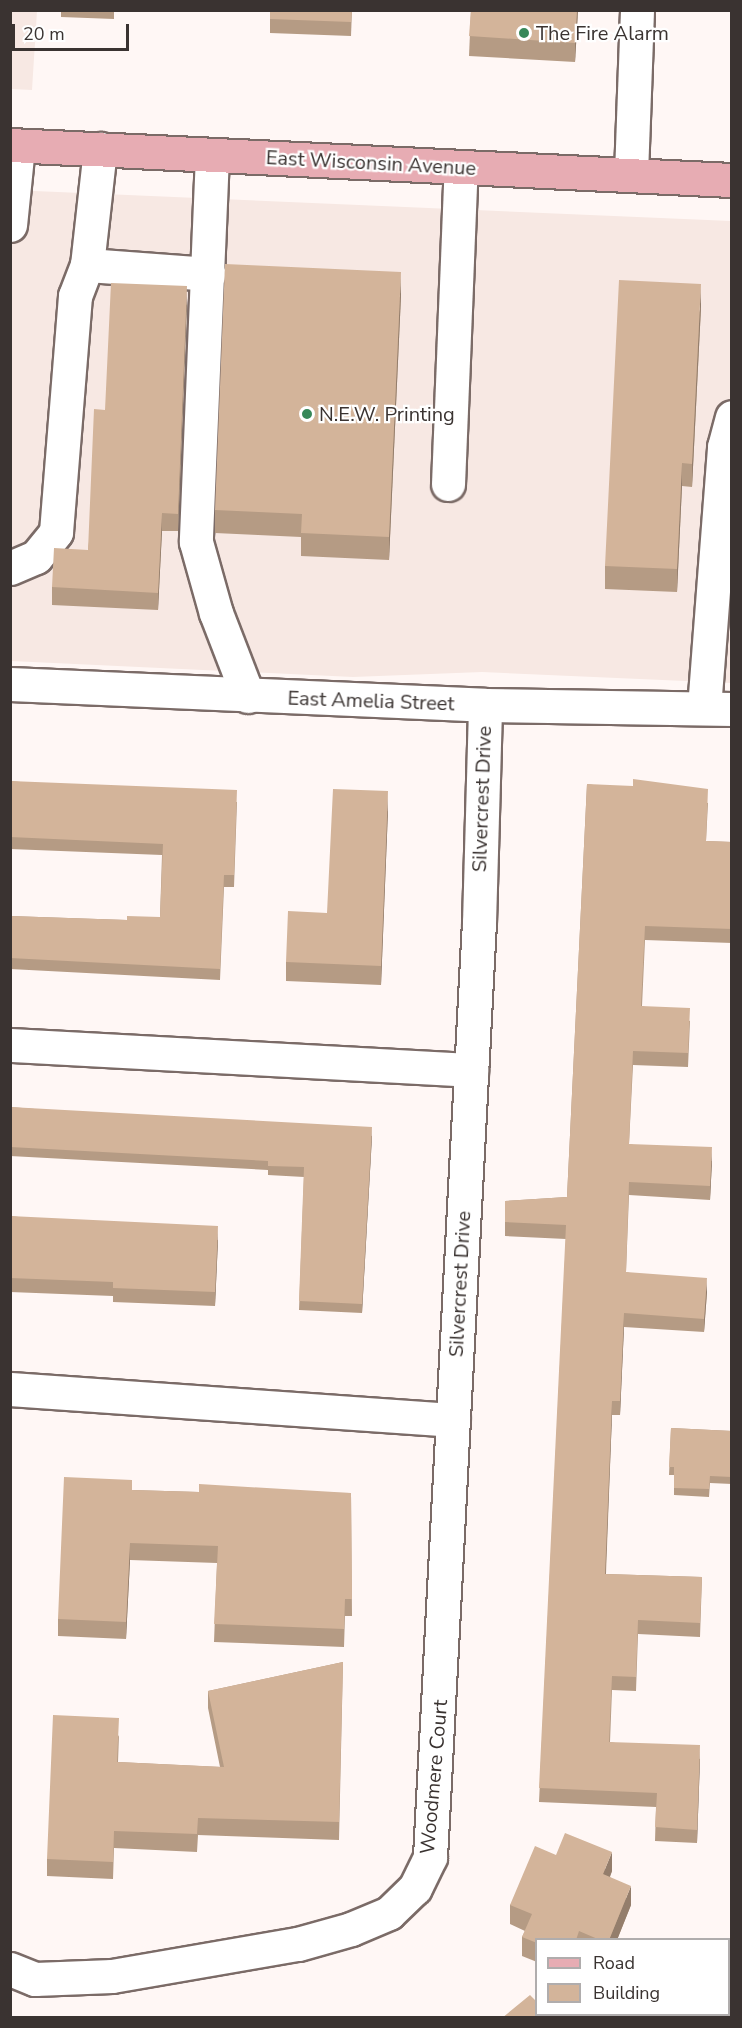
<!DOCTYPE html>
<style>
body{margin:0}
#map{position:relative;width:742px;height:2028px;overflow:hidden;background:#fff7f5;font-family:"Nunito Sans",sans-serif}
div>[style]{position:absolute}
.built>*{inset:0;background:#f7e8e3}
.roads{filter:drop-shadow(2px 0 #7b6b67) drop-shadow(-2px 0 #7b6b67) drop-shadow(0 2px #7b6b67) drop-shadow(0 -2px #7b6b67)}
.minor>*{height:33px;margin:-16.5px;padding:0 16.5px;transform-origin:16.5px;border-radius:16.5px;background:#fff}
.major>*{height:33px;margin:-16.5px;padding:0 16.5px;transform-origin:16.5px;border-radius:16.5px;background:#e7acb3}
.wall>*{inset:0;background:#b59b84}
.shaded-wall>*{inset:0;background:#947e6c}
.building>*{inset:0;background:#d3b49a}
.dots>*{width:16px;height:16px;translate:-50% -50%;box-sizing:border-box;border:3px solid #fff;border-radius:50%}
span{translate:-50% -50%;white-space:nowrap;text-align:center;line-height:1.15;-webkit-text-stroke:4.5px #fff;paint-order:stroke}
.poi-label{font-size:20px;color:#3a3331}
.left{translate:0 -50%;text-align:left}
.street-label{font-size:20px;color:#3a3331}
.frame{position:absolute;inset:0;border:12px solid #3a3331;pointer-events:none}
.legend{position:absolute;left:535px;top:1938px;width:195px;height:78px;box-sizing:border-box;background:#fff;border:2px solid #b0adad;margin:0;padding:8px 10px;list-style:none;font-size:18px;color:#3a3331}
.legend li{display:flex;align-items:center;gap:12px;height:30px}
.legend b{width:30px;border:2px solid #b0adad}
.scale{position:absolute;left:12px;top:24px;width:117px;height:27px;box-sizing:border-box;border:3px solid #3a3331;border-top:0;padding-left:8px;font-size:18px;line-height:21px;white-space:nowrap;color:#3a3331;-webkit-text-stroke:4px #fff;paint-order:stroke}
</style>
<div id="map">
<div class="built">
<div style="clip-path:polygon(10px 11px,37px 11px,32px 90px,11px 89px)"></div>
<div style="clip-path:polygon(11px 190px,731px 221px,731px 683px,482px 672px,353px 677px,11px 661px)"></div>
</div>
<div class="roads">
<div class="minor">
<div style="left:212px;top:155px;width:387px;rotate:92.4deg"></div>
<div style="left:196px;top:542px;width:74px;rotate:74.3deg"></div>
<div style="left:216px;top:613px;width:89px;rotate:68.9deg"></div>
<div style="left:631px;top:174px;width:164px;rotate:-87.9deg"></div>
<div style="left:10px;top:225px;width:79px;rotate:-84.2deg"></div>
<div style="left:87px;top:265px;width:117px;rotate:-83.6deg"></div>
<div style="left:448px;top:484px;width:317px;rotate:-87.7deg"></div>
<div style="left:10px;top:568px;width:28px;rotate:-23deg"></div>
<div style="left:36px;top:557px;width:32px;rotate:-51deg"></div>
<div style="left:56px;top:532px;width:237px;rotate:-85.4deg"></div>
<div style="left:75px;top:296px;width:33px;rotate:-69deg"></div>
<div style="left:87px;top:265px;width:122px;rotate:4.2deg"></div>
<div style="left:10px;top:684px;width:475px;rotate:2.5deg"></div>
<div style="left:485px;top:705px;width:247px;rotate:0.9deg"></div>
<div style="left:704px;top:708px;width:262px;rotate:-85.6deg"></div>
<div style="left:724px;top:447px;width:31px;rotate:-75deg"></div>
<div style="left:10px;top:1045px;width:462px;rotate:3.1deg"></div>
<div style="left:10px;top:1389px;width:444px;rotate:4deg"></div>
<div style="left:10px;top:1969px;width:27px;rotate:22deg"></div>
<div style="left:35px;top:1979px;width:77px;rotate:-2.2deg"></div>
<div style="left:112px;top:1976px;width:189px;rotate:-9.8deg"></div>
<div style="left:298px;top:1944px;width:55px;rotate:-15.8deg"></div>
<div style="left:351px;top:1929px;width:41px;rotate:-22.8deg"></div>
<div style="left:389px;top:1913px;width:36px;rotate:-44deg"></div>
<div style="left:415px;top:1888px;width:34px;rotate:-64deg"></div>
<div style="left:430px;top:1857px;width:935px;rotate:-87deg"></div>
<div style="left:479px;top:923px;width:218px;rotate:-88.4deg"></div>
</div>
<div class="major">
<div style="left:10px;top:145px;width:723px;rotate:2.78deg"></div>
</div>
</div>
<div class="wall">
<div style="clip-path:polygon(61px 10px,114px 10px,114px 19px,61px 17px)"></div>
<div style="clip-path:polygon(270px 10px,352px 10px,351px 36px,270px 33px)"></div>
<div style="clip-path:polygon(471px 10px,578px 10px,575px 62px,469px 56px)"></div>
<div style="clip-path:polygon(401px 295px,389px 560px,301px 556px,301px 537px,215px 533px,215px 510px)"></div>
<div style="clip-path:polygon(187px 304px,178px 531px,162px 531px,158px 610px,52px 605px,52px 587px,88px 550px,105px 410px)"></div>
<div style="clip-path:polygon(701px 307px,692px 487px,682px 486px,677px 592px,605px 589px,605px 566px)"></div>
<div style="clip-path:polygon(10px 781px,237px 802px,234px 887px,224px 887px,220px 980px,10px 969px,10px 916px,127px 920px,160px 917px,162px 855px,10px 849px)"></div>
<div style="clip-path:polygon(587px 784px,708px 803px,706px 841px,732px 842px,732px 943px,645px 940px,642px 1006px,690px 1021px,688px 1067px,633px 1065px,629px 1144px,712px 1161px,710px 1200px,629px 1195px,626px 1272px,707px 1292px,704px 1332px,624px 1327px,620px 1415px,612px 1415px,606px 1574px,702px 1577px,700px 1637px,638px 1634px,636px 1691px,612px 1690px,610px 1742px,700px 1759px,697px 1843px,655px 1841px,656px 1807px,539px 1802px,566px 1239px,505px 1236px,505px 1201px,567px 1197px)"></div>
<div style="clip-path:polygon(388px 810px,381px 985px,286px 981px,286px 962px,327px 913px)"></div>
<div style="clip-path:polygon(10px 1107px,372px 1136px,362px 1313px,299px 1310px,304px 1177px,268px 1175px,268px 1170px,10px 1156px)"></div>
<div style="clip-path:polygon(10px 1216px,218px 1240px,215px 1306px,113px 1302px,113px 1296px,10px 1292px)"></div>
<div style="clip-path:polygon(671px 1428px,732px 1431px,732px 1484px,710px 1483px,709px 1497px,674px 1495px,674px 1475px,669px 1475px)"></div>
<div style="clip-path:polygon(132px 1490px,199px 1492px,351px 1493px,352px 1616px,345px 1616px,344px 1647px,214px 1642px,217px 1563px,130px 1560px,126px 1639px,58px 1636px,58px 1619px)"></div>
<div style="clip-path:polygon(343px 1662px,339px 1840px,198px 1835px,197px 1852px,114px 1848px,113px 1879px,47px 1876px,47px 1859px,119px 1735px,118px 1762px,220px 1767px,208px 1708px,208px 1691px)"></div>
<div style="clip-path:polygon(556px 1855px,612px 1871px,610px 1877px,631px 1905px,617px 1940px,537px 1940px,537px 1962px,522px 1956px,522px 1937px,525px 1931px,510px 1924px,510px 1905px)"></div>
</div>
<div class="shaded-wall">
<div style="clip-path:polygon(577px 10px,578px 10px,575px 62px,575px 43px)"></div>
<div style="clip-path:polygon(401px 272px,401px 295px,389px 560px,389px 537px)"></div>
<div style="clip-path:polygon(701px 284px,701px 307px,692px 487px,692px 464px)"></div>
<div style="clip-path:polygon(187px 286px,187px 304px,178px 531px,178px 514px)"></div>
<div style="clip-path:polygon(682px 463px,682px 486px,677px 592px,677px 569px)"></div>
<div style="clip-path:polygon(162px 513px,162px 531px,158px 610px,158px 593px)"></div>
<div style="clip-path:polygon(388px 791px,388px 810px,381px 985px,381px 966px)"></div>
<div style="clip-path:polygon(372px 1127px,372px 1136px,362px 1313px,362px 1304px)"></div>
<div style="clip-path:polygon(712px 1147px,712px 1161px,710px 1200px,710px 1186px)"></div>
<div style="clip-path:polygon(218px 1226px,218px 1240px,215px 1306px,215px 1292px)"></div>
<div style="clip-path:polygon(707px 1278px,707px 1292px,704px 1332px,704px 1319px)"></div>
<div style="clip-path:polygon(624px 1313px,624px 1327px,620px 1415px,620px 1401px)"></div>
<div style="clip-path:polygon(612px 1401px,612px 1415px,605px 1588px,605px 1574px)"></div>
<div style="clip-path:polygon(130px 1543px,130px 1560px,126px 1639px,126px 1622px)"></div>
<div style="clip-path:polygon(700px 1745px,700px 1759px,697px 1843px,697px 1830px)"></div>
<div style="clip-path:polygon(612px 1852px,612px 1871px,603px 1893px,603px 1874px)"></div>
<div style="clip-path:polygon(631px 1886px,631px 1905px,617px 1940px,609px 1940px)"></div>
</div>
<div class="building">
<div style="clip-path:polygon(270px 10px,352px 10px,351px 22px,270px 19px)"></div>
<div style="clip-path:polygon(471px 10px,577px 10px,575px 43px,469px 36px)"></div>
<div style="clip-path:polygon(225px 264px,401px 272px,389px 537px,301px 533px,302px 514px,215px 510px)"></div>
<div style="clip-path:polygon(619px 280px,701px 284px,692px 464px,682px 463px,677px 569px,605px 566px)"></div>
<div style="clip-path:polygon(111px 283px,187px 286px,178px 514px,162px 513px,158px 593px,52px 587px,54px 548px,88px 550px,94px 409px,105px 410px)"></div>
<div style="clip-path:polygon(633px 779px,708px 789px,706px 841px,732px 842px,732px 929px,645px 926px,641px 1006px,690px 1008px,688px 1053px,633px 1051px,629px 1144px,712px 1147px,710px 1186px,629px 1182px,626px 1272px,707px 1278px,704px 1319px,624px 1313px,620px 1401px,612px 1401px,605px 1574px,702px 1577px,700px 1623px,638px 1620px,636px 1677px,612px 1676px,609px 1742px,700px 1745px,697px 1830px,655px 1827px,657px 1793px,539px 1788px,566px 1225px,505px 1222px,505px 1201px,567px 1197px,587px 784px,633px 786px)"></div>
<div style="clip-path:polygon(10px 781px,237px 790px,234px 875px,224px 875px,220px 969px,10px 958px,10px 916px,127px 920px,127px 916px,160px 917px,163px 844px,10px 837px)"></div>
<div style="clip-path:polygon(333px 789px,388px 791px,381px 966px,286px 962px,288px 911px,327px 913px)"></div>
<div style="clip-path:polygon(10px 1107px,372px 1127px,362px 1304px,299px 1301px,304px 1167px,268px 1166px,268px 1161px,10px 1147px)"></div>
<div style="clip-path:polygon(10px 1216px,218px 1226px,215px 1292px,113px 1288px,113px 1282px,10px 1278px)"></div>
<div style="clip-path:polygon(671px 1428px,732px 1431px,732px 1477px,710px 1476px,709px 1489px,674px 1488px,674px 1467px,669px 1467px)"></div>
<div style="clip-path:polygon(64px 1477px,132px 1480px,132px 1490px,199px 1492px,199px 1484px,351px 1493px,352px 1599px,345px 1599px,344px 1629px,214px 1624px,218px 1546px,130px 1543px,126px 1622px,58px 1619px)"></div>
<div style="clip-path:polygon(343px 1662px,339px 1822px,198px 1818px,197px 1834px,114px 1831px,113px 1862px,47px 1859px,53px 1715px,119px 1718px,117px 1762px,224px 1767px,208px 1691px)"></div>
<div style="clip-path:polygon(565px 1833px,612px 1852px,603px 1874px,631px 1886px,609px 1940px,600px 1940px,579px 1931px,576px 1940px,537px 1940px,537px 1943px,522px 1937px,532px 1914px,510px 1905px,535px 1846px,556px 1855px)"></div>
<div style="clip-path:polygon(530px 1995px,537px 2002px,537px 2014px,546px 2014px,549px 2018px,502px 2018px)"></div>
</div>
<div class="dots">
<div style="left:524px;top:33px;background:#378859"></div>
<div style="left:307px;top:414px;background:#378859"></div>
</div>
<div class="poi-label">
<span class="left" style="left:536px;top:33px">The Fire Alarm</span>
<span class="left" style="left:319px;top:414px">N.E.W. Printing</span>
</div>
<div class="street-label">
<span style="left:371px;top:163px;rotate:3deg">East Wisconsin Avenue</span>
<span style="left:371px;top:701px;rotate:2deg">East Amelia Street</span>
<span style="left:482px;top:799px;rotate:-88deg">Silvercrest Drive</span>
<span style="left:460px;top:1284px;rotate:-87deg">Silvercrest Drive</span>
<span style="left:434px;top:1777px;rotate:-85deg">Woodmere Court</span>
</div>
<div class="frame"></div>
<ul class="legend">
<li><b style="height:8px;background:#e7acb3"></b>Road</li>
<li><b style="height:16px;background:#d3b49a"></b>Building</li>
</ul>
<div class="scale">20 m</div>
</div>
